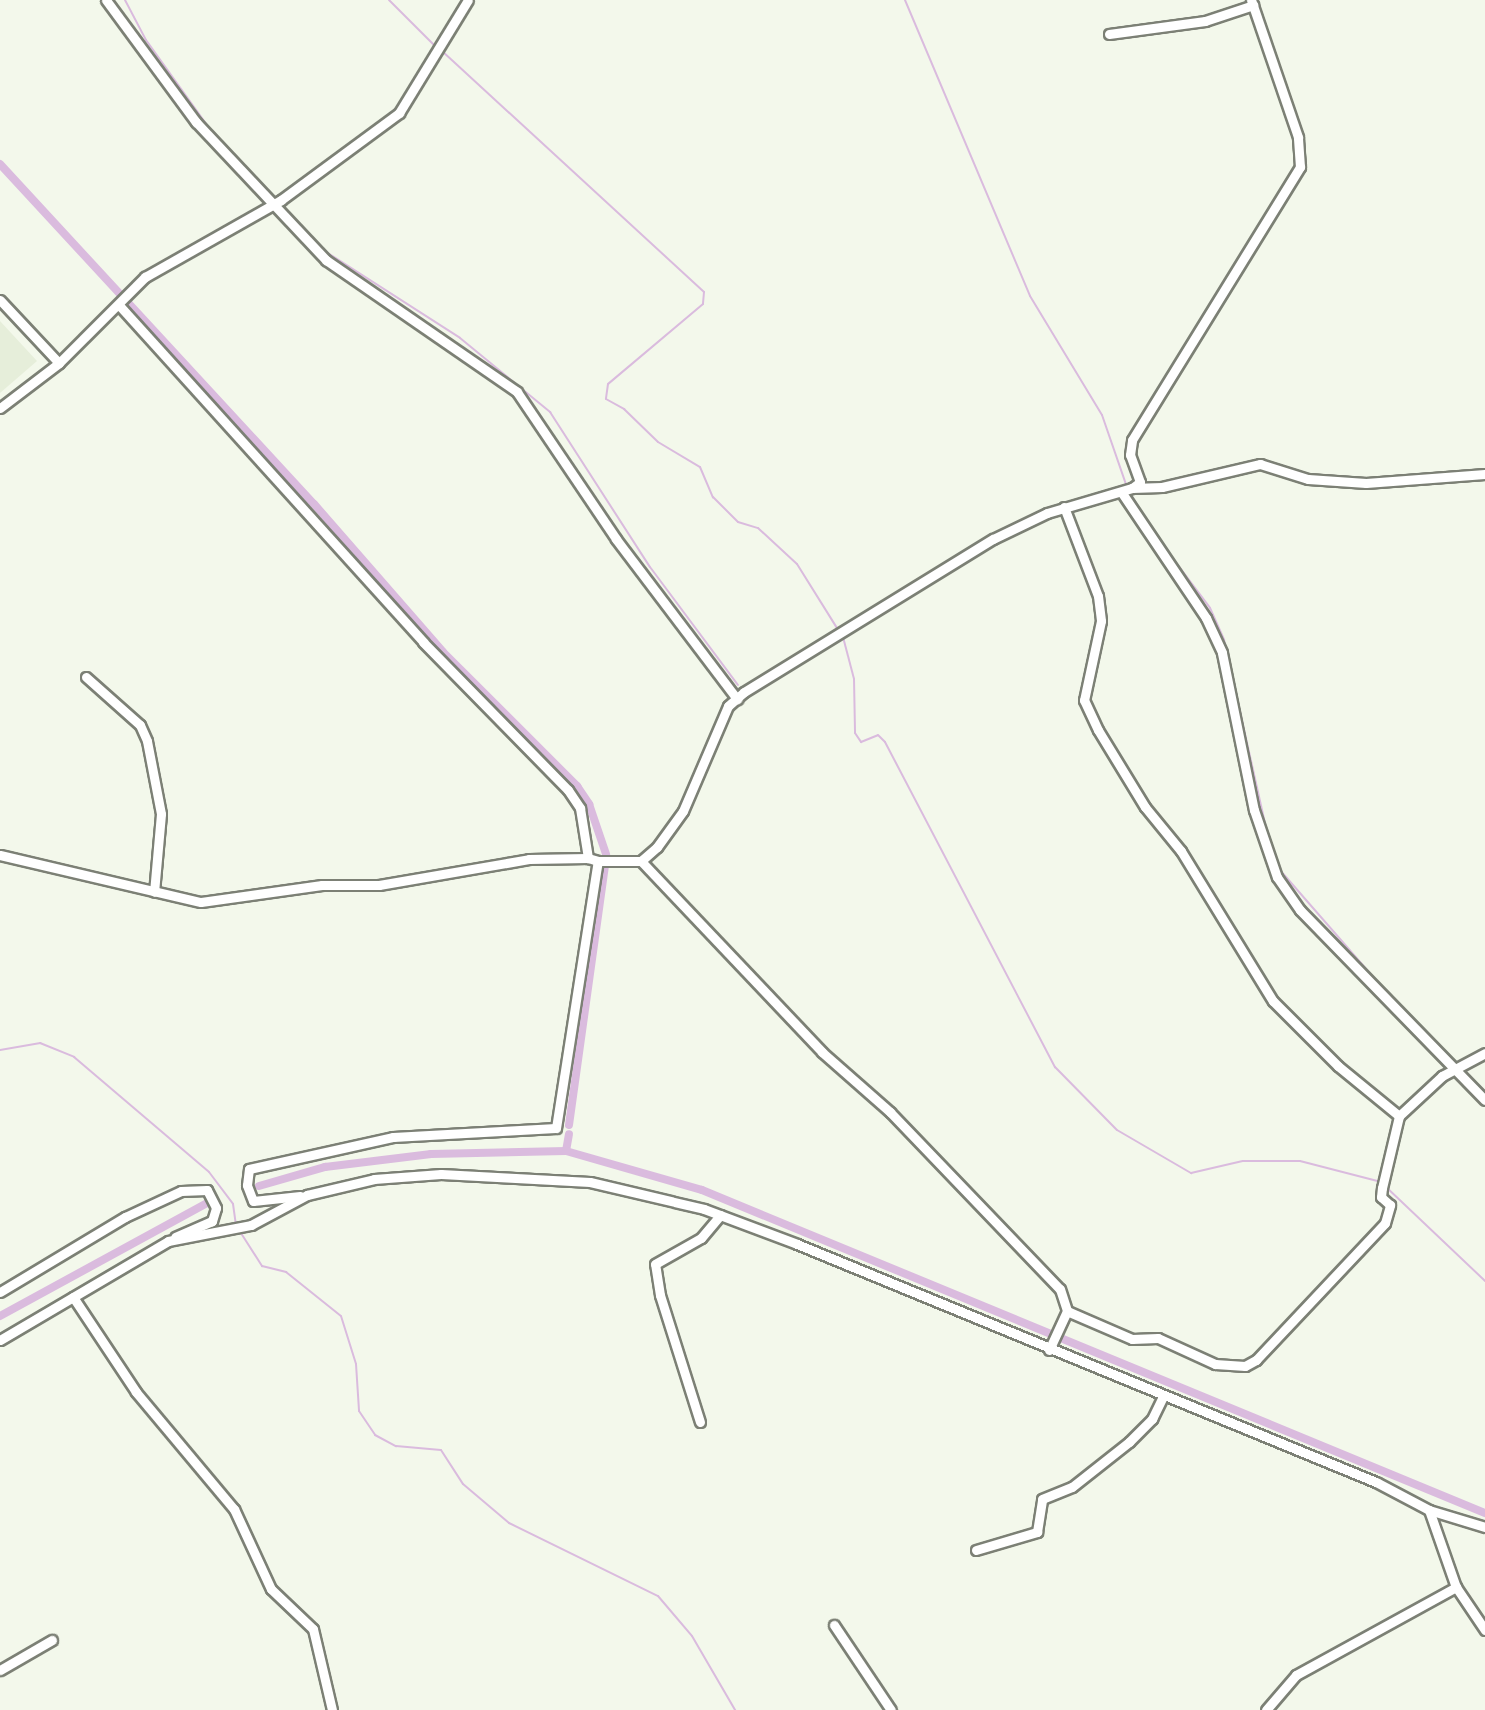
<!DOCTYPE html>
<style>
body{margin:0}
#map{position:relative;width:1485px;height:1710px;overflow:hidden;background:#f3f8eb;font-family:"Titillium Web",sans-serif}
div>[style]{position:absolute}
.built>*{inset:0;background:#e6eeda}
.stream>*{height:2px;margin:-1px;padding:0 1px;transform-origin:1px;border-radius:1px;background:#dabbde}
.canal>*{height:8px;margin:-4px;padding:0 4px;transform-origin:4px;border-radius:4px;background:#dabbde}
.roads{filter:drop-shadow(2px 0 #7c8075) drop-shadow(-2px 0 #7c8075) drop-shadow(0 2px #7c8075) drop-shadow(0 -2px #7c8075)}
.minor>*{height:9px;margin:-4.5px;padding:0 4.5px;transform-origin:4.5px;border-radius:4.5px;background:#fff}
span{translate:-50% -50%;white-space:nowrap;text-align:center;line-height:1.15;-webkit-text-stroke:8px #fff;paint-order:stroke}
</style>
<div id="map">
<div class="built">
<div style="clip-path:polygon(0 321px,37px 361px,0 393px)"></div>
</div>
<div class="stream">
<div style="left:125px;top:0;width:45px;rotate:62.3deg"></div>
<div style="left:146px;top:40px;width:122px;rotate:54.4deg"></div>
<div style="left:389px;top:0;width:64px;rotate:45deg"></div>
<div style="left:905px;top:0;width:321px;rotate:67.1deg"></div>
<div style="left:1030px;top:296px;width:139px;rotate:58.8deg"></div>
<div style="left:1102px;top:415px;width:76px;rotate:70.9deg"></div>
<div style="left:442px;top:51px;width:356px;rotate:42.6deg"></div>
<div style="left:704px;top:292px;width:12px;rotate:95deg"></div>
<div style="left:703px;top:304px;width:124px;rotate:139.9deg"></div>
<div style="left:608px;top:384px;width:15px;rotate:98deg"></div>
<div style="left:606px;top:399px;width:21px;rotate:29deg"></div>
<div style="left:624px;top:409px;width:47px;rotate:44.1deg"></div>
<div style="left:658px;top:442px;width:49px;rotate:30.8deg"></div>
<div style="left:700px;top:467px;width:33px;rotate:67deg"></div>
<div style="left:713px;top:497px;width:35px;rotate:45deg"></div>
<div style="left:738px;top:522px;width:21px;rotate:17deg"></div>
<div style="left:758px;top:528px;width:53px;rotate:42.7deg"></div>
<div style="left:797px;top:564px;width:75px;rotate:58deg"></div>
<div style="left:320px;top:248px;width:166px;rotate:32.7deg"></div>
<div style="left:460px;top:338px;width:117px;rotate:39.4deg"></div>
<div style="left:550px;top:412px;width:184px;rotate:57.2deg"></div>
<div style="left:650px;top:567px;width:147px;rotate:53.3deg"></div>
<div style="left:1130px;top:493px;width:41px;rotate:59deg"></div>
<div style="left:1159px;top:540px;width:85px;rotate:53.1deg"></div>
<div style="left:1210px;top:608px;width:35px;rotate:66deg"></div>
<div style="left:1224px;top:640px;width:206px;rotate:77.4deg"></div>
<div style="left:843px;top:637px;width:43px;rotate:75.3deg"></div>
<div style="left:854px;top:679px;width:54px;rotate:88.9deg"></div>
<div style="left:855px;top:733px;width:11px;rotate:56deg"></div>
<div style="left:861px;top:742px;width:18px;rotate:-22deg"></div>
<div style="left:878px;top:735px;width:10px;rotate:45deg"></div>
<div style="left:885px;top:742px;width:367px;rotate:62.4deg"></div>
<div style="left:1055px;top:1067px;width:88px;rotate:45.5deg"></div>
<div style="left:1117px;top:1130px;width:86px;rotate:30.2deg"></div>
<div style="left:1191px;top:1173px;width:53px;rotate:-13deg"></div>
<div style="left:1243px;top:1161px;width:57px"></div>
<div style="left:1300px;top:1161px;width:84px;rotate:14.5deg"></div>
<div style="left:1279px;top:869px;width:178px;rotate:48.9deg"></div>
<div style="left:0;top:1050px;width:41px;rotate:-9.9deg"></div>
<div style="left:40px;top:1043px;width:37px;rotate:22deg"></div>
<div style="left:74px;top:1057px;width:177px;rotate:40.4deg"></div>
<div style="left:209px;top:1172px;width:40px;rotate:53deg"></div>
<div style="left:233px;top:1204px;width:21px;rotate:82deg"></div>
<div style="left:1465px;top:1073px;width:27px;rotate:42deg"></div>
<div style="left:1385px;top:1186px;width:138px;rotate:43.5deg"></div>
<div style="left:239px;top:1230px;width:43px;rotate:57.4deg"></div>
<div style="left:262px;top:1266px;width:25px;rotate:14deg"></div>
<div style="left:286px;top:1272px;width:70px;rotate:38.7deg"></div>
<div style="left:341px;top:1316px;width:50px;rotate:72.6deg"></div>
<div style="left:356px;top:1364px;width:47px;rotate:86.3deg"></div>
<div style="left:359px;top:1411px;width:29px;rotate:56deg"></div>
<div style="left:375px;top:1435px;width:24px;rotate:28deg"></div>
<div style="left:396px;top:1446px;width:45px;rotate:5.1deg"></div>
<div style="left:441px;top:1450px;width:40px;rotate:57.1deg"></div>
<div style="left:463px;top:1484px;width:60px;rotate:40.3deg"></div>
<div style="left:509px;top:1523px;width:166px;rotate:26.1deg"></div>
<div style="left:658px;top:1596px;width:52px;rotate:49.6deg"></div>
<div style="left:692px;top:1636px;width:86px;rotate:59.8deg"></div>
</div>
<div class="canal">
<div style="left:0;top:164px;width:463px;rotate:47.3deg"></div>
<div style="left:314px;top:504px;width:196px;rotate:48.9deg"></div>
<div style="left:443px;top:652px;width:190px;rotate:45deg"></div>
<div style="left:577px;top:786px;width:22px;rotate:56deg"></div>
<div style="left:589px;top:804px;width:53px;rotate:71.2deg"></div>
<div style="left:569px;top:1125px;width:263px;rotate:-82.1deg"></div>
<div style="left:566px;top:1151px;width:17px;rotate:-80deg"></div>
<div style="left:259px;top:1186px;width:69px;rotate:-16.1deg"></div>
<div style="left:325px;top:1167px;width:107px;rotate:-7deg"></div>
<div style="left:431px;top:1154px;width:135px;rotate:-1.3deg"></div>
<div style="left:566px;top:1151px;width:141px;rotate:16deg"></div>
<div style="left:702px;top:1190px;width:847px;rotate:22.42deg"></div>
<div style="left:0;top:1316px;width:238px;rotate:-28.6deg"></div>
</div>
<div class="roads">
<div class="minor">
<div style="left:106px;top:0;width:152px;rotate:53.6deg"></div>
<div style="left:196px;top:122px;width:190px;rotate:46.7deg"></div>
<div style="left:326px;top:260px;width:232px;rotate:34.6deg"></div>
<div style="left:517px;top:392px;width:177px;rotate:56deg"></div>
<div style="left:616px;top:539px;width:201px;rotate:52.9deg"></div>
<div style="left:1109px;top:34px;width:97px;rotate:-7.7deg"></div>
<div style="left:1205px;top:21px;width:51px;rotate:-18.4deg"></div>
<div style="left:0;top:300px;width:86px;rotate:46.9deg"></div>
<div style="left:119px;top:305px;width:454px;rotate:47.9deg"></div>
<div style="left:423px;top:642px;width:207px;rotate:45.6deg"></div>
<div style="left:568px;top:790px;width:22px;rotate:56deg"></div>
<div style="left:580px;top:808px;width:51px;rotate:80.9deg"></div>
<div style="left:588px;top:858px;width:10px;rotate:17deg"></div>
<div style="left:598px;top:861px;width:43px"></div>
<div style="left:641px;top:861px;width:21px;rotate:-41deg"></div>
<div style="left:657px;top:847px;width:44px;rotate:-54.2deg"></div>
<div style="left:683px;top:811px;width:114px;rotate:-66.8deg"></div>
<div style="left:728px;top:706px;width:21px;rotate:-41deg"></div>
<div style="left:744px;top:692px;width:292px;rotate:-31.6deg"></div>
<div style="left:993px;top:539px;width:60px;rotate:-25.7deg"></div>
<div style="left:1047px;top:513px;width:89px;rotate:-16.4deg"></div>
<div style="left:1132px;top:488px;width:30px;rotate:-2deg"></div>
<div style="left:1162px;top:487px;width:101px;rotate:-13.2deg"></div>
<div style="left:1260px;top:464px;width:50px;rotate:17.4deg"></div>
<div style="left:1308px;top:479px;width:58px;rotate:3.9deg"></div>
<div style="left:1366px;top:483px;width:119px;rotate:-4.3deg"></div>
<div style="left:0;top:408px;width:74px;rotate:-37.3deg"></div>
<div style="left:59px;top:363px;width:122px;rotate:-45deg"></div>
<div style="left:145px;top:277px;width:156px;rotate:-29.5deg"></div>
<div style="left:281px;top:200px;width:147px;rotate:-36.4deg"></div>
<div style="left:399px;top:113px;width:132px;rotate:-58.6deg"></div>
<div style="left:1132px;top:488px;width:10px;rotate:-37deg"></div>
<div style="left:1140px;top:482px;width:29px;rotate:-110deg"></div>
<div style="left:1130px;top:455px;width:15px;rotate:-82deg"></div>
<div style="left:1132px;top:440px;width:321px;rotate:-58.4deg"></div>
<div style="left:1300px;top:167px;width:30px;rotate:-94deg"></div>
<div style="left:1298px;top:137px;width:145px;rotate:-108.9deg"></div>
<div style="left:1122px;top:493px;width:151px;rotate:56.1deg"></div>
<div style="left:1206px;top:618px;width:38px;rotate:65deg"></div>
<div style="left:1222px;top:653px;width:160px;rotate:78.5deg"></div>
<div style="left:1254px;top:810px;width:71px;rotate:71.1deg"></div>
<div style="left:1277px;top:877px;width:40px;rotate:55.1deg"></div>
<div style="left:1300px;top:910px;width:265px;rotate:45.8deg"></div>
<div style="left:1064px;top:507px;width:95px;rotate:69.1deg"></div>
<div style="left:1098px;top:596px;width:25px;rotate:83deg"></div>
<div style="left:1101px;top:621px;width:81px;rotate:102.1deg"></div>
<div style="left:1084px;top:700px;width:33px;rotate:65deg"></div>
<div style="left:1098px;top:730px;width:90px;rotate:58.6deg"></div>
<div style="left:1145px;top:807px;width:57px;rotate:50.7deg"></div>
<div style="left:1181px;top:851px;width:176px;rotate:58.5deg"></div>
<div style="left:1273px;top:1001px;width:92px;rotate:45deg"></div>
<div style="left:1338px;top:1066px;width:79px;rotate:39.3deg"></div>
<div style="left:86px;top:677px;width:72px;rotate:41.6deg"></div>
<div style="left:140px;top:725px;width:17px;rotate:66deg"></div>
<div style="left:147px;top:741px;width:74px;rotate:79.1deg"></div>
<div style="left:161px;top:814px;width:78px;rotate:95.1deg"></div>
<div style="left:0;top:855px;width:206px;rotate:13.2deg"></div>
<div style="left:201px;top:902px;width:122px;rotate:-8deg"></div>
<div style="left:322px;top:885px;width:57px"></div>
<div style="left:379px;top:885px;width:152px;rotate:-9.8deg"></div>
<div style="left:529px;top:859px;width:59px;rotate:-1deg"></div>
<div style="left:641px;top:861px;width:263px;rotate:46.5deg"></div>
<div style="left:822px;top:1052px;width:91px;rotate:41.4deg"></div>
<div style="left:890px;top:1112px;width:245px;rotate:46.2deg"></div>
<div style="left:1060px;top:1289px;width:23px;rotate:72deg"></div>
<div style="left:1067px;top:1311px;width:43px;rotate:114.8deg"></div>
<div style="left:300px;top:1196px;width:47px;rotate:173.9deg"></div>
<div style="left:253px;top:1201px;width:17px;rotate:-111deg"></div>
<div style="left:247px;top:1185px;width:16px;rotate:-83deg"></div>
<div style="left:249px;top:1169px;width:148px;rotate:-12.5deg"></div>
<div style="left:393px;top:1137px;width:163px;rotate:-3.2deg"></div>
<div style="left:556px;top:1128px;width:270px;rotate:-81.1deg"></div>
<div style="left:0;top:1292px;width:146px;rotate:-31deg"></div>
<div style="left:125px;top:1217px;width:62px;rotate:-24.9deg"></div>
<div style="left:181px;top:1191px;width:26px;rotate:-2deg"></div>
<div style="left:207px;top:1190px;width:20px;rotate:63deg"></div>
<div style="left:216px;top:1208px;width:14px;rotate:107deg"></div>
<div style="left:212px;top:1221px;width:40px;rotate:156.6deg"></div>
<div style="left:73px;top:1297px;width:114px;rotate:56.4deg"></div>
<div style="left:136px;top:1392px;width:153px;rotate:50.1deg"></div>
<div style="left:234px;top:1509px;width:88px;rotate:65.2deg"></div>
<div style="left:271px;top:1589px;width:58px;rotate:43.6deg"></div>
<div style="left:313px;top:1629px;width:83px;rotate:76.8deg"></div>
<div style="left:1067px;top:1311px;width:71px;rotate:23.3deg"></div>
<div style="left:1132px;top:1339px;width:26px;rotate:-2deg"></div>
<div style="left:1158px;top:1338px;width:63px;rotate:24.5deg"></div>
<div style="left:1215px;top:1364px;width:30px;rotate:4deg"></div>
<div style="left:1245px;top:1366px;width:13px;rotate:-29deg"></div>
<div style="left:1256px;top:1360px;width:188px;rotate:-46.7deg"></div>
<div style="left:1385px;top:1223px;width:19px;rotate:-74deg"></div>
<div style="left:1390px;top:1205px;width:12px;rotate:-138deg"></div>
<div style="left:1381px;top:1197px;width:9px;rotate:-84deg"></div>
<div style="left:1382px;top:1188px;width:74px;rotate:-76.7deg"></div>
<div style="left:1399px;top:1116px;width:59px;rotate:-42.9deg"></div>
<div style="left:1442px;top:1076px;width:49px;rotate:-28.1deg"></div>
<div style="left:0;top:1340px;width:195px;rotate:-30.5deg"></div>
<div style="left:168px;top:1241px;width:85px;rotate:-10.9deg"></div>
<div style="left:251px;top:1225px;width:64px;rotate:-28.2deg"></div>
<div style="left:307px;top:1195px;width:69px;rotate:-13.4deg"></div>
<div style="left:374px;top:1179px;width:67px;rotate:-4.3deg"></div>
<div style="left:441px;top:1174px;width:149px;rotate:3.1deg"></div>
<div style="left:590px;top:1182px;width:117px;rotate:13.3deg"></div>
<div style="left:704px;top:1209px;width:99px;rotate:20.6deg"></div>
<div style="left:797px;top:1244px;width:626px;rotate:22.35deg"></div>
<div style="left:1376px;top:1482px;width:60px;rotate:27.8deg"></div>
<div style="left:1429px;top:1510px;width:59px;rotate:16.9deg"></div>
<div style="left:700px;top:1422px;width:133px;rotate:-107.5deg"></div>
<div style="left:660px;top:1295px;width:31px;rotate:-99deg"></div>
<div style="left:655px;top:1264px;width:53px;rotate:-29.5deg"></div>
<div style="left:701px;top:1238px;width:30px;rotate:-50deg"></div>
<div style="left:1429px;top:1510px;width:82px;rotate:70.7deg"></div>
<div style="left:1456px;top:1587px;width:52px;rotate:56deg"></div>
<div style="left:976px;top:1550px;width:64px;rotate:-16.4deg"></div>
<div style="left:1037px;top:1532px;width:33px;rotate:-81deg"></div>
<div style="left:1042px;top:1499px;width:32px;rotate:-22deg"></div>
<div style="left:1072px;top:1487px;width:73px;rotate:-38.3deg"></div>
<div style="left:1129px;top:1442px;width:33px;rotate:-45deg"></div>
<div style="left:1152px;top:1419px;width:25px;rotate:-64deg"></div>
<div style="left:834px;top:1625px;width:102px;rotate:56.2deg"></div>
<div style="left:0;top:1670px;width:60px;rotate:-30deg"></div>
<div style="left:1266px;top:1710px;width:46px;rotate:-49.4deg"></div>
<div style="left:1296px;top:1675px;width:183px;rotate:-28.8deg"></div>
</div>
</div>
</div>
